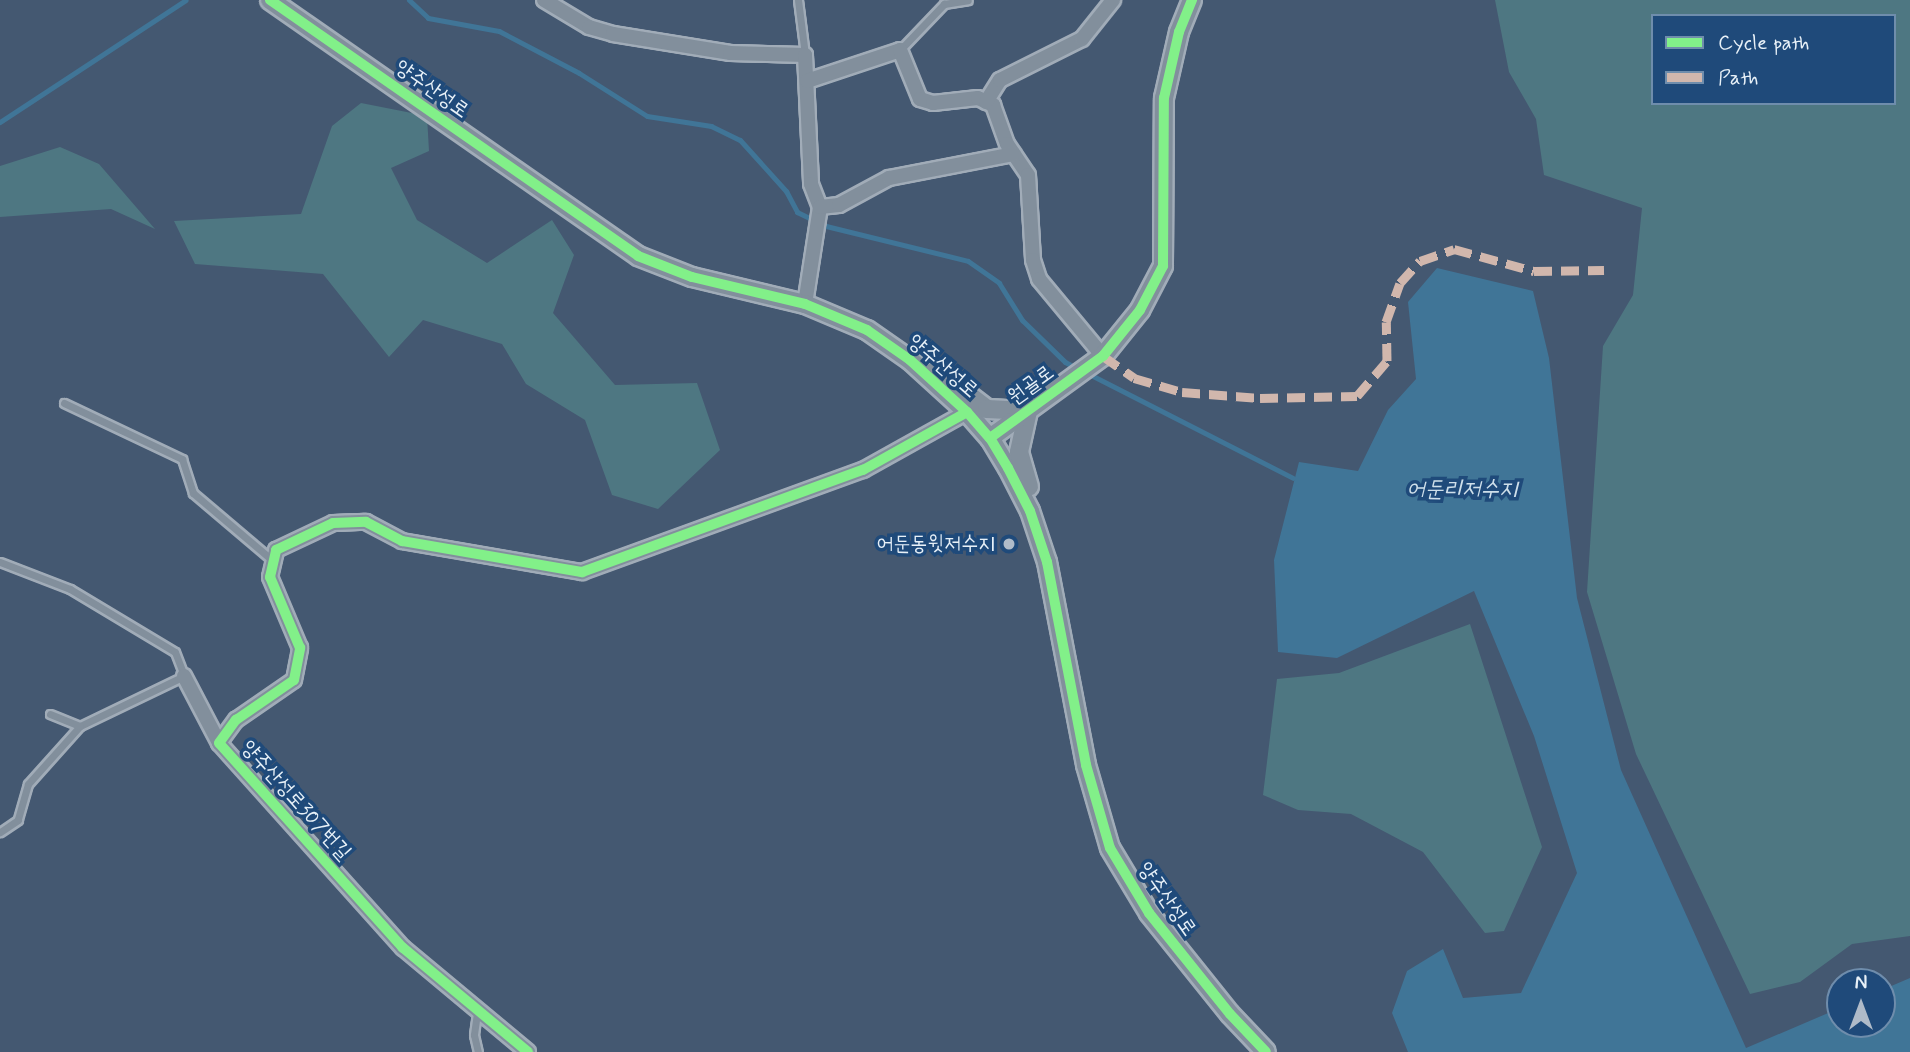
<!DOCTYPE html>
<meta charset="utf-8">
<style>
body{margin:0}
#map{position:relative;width:1910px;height:1052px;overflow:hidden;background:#445871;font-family:Mynerve,"Poor Story",sans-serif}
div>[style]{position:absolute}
.green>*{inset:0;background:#4e7782}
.water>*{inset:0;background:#407597}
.stream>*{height:5px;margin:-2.5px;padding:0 2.5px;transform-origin:2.5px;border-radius:2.5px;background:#407597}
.roads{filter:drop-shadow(2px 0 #a1acb8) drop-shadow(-2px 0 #a1acb8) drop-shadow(0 2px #a1acb8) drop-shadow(0 -2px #a1acb8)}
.service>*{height:7px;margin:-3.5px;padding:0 3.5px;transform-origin:3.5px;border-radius:3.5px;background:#828f9c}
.minor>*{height:14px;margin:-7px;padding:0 7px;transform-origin:7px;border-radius:7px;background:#828f9c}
.tertiary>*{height:18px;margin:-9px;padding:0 9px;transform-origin:9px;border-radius:9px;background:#828f9c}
.quiet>*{height:9px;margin-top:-4.5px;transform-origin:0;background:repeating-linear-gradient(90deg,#d1b7ad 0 18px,transparent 0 27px)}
.cycleway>*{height:10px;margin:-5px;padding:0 5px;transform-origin:5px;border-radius:5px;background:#82f089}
.dots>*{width:19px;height:19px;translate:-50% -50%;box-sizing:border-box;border:4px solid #1f4a7a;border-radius:50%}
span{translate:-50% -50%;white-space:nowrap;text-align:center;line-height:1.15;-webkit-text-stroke:7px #1f4a7a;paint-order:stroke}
.street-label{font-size:21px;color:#e8f1f8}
.poi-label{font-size:21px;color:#e8f1f8}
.right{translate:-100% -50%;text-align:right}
.water-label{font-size:23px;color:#cfdfea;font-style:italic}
.legend{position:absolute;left:1651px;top:14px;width:245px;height:91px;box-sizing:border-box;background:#1f4a7a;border:2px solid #6f8dac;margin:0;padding:9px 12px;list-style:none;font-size:21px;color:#e8f1f8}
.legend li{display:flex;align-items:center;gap:14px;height:35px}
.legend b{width:35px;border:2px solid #6f8dac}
.north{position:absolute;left:1826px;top:968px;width:70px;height:70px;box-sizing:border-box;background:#1f4a7a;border:2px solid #6f8dac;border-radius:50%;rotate:0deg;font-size:19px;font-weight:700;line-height:28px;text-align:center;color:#e8f1f8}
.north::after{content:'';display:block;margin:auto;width:24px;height:32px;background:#afbbc9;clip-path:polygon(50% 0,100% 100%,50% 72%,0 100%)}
</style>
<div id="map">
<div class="green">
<div style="clip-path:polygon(evenodd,1495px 0,1910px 0,1910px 936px,1852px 944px,1800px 982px,1750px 994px,1636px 754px,1587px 592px,1603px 346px,1633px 295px,1642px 208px,1544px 175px,1536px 119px,1509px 72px,1495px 0,1653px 16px,1894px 16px,1894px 103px,1653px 103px,1653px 16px)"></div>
<div style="clip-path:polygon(361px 103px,427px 116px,429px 151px,391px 168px,417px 220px,487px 263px,552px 220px,574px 255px,553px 313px,615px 385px,697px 383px,720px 450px,658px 509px,612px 495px,585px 420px,526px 384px,502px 344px,423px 320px,389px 357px,323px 274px,195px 264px,174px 221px,301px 214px,332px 126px)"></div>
<div style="clip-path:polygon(60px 147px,99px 164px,155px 229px,111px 209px,0 217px,0 166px)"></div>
<div style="clip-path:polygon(1470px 624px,1542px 847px,1504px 931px,1485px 933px,1423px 852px,1351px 814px,1298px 810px,1263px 795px,1277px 679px,1339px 673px)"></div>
</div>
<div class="water">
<div style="clip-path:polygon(1437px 268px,1533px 291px,1549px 358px,1577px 598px,1621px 770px,1746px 1048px,1840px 1008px,1840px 1024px,1882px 1024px,1882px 990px,1910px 978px,1910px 1052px,1408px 1052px,1392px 1013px,1407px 971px,1443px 949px,1463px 998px,1521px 993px,1577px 873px,1534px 736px,1474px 591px,1337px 658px,1278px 652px,1274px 560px,1299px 462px,1358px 471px,1388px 410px,1416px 379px,1408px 302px)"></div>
</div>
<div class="stream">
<div style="left:409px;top:0;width:26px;rotate:43deg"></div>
<div style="left:428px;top:18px;width:72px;rotate:10.4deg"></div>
<div style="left:499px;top:31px;width:90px;rotate:27.7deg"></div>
<div style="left:579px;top:73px;width:80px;rotate:32.3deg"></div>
<div style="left:647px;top:116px;width:65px;rotate:8.9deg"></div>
<div style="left:711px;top:126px;width:32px;rotate:26deg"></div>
<div style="left:740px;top:140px;width:69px;rotate:48deg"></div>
<div style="left:786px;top:191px;width:24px;rotate:62deg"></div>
<div style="left:797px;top:212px;width:32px;rotate:26deg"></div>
<div style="left:826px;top:226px;width:146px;rotate:13.8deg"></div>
<div style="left:968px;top:261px;width:38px;rotate:35deg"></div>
<div style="left:999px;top:283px;width:44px;rotate:58.1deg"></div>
<div style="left:1022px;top:320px;width:60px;rotate:44.3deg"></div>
<div style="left:1065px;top:362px;width:15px;rotate:28deg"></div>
<div style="left:0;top:122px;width:222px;rotate:-33.3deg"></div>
<div style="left:1087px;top:373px;width:231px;rotate:27deg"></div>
</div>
<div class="roads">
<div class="service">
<div style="left:798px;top:0;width:55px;rotate:82.7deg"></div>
<div style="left:900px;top:50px;width:64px;rotate:-46.3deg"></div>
<div style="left:944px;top:4px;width:24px;rotate:-9deg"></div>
<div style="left:64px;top:403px;width:131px;rotate:25.4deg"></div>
<div style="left:182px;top:459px;width:36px;rotate:72deg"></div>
<div style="left:193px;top:493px;width:104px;rotate:40.3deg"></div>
<div style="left:0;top:562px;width:75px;rotate:21.1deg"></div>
<div style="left:70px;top:589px;width:122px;rotate:31deg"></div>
<div style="left:175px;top:652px;width:26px;rotate:69deg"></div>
<div style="left:184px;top:676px;width:115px;rotate:154.3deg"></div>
<div style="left:80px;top:726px;width:78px;rotate:131.9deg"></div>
<div style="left:28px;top:784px;width:37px;rotate:106deg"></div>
<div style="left:18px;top:820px;width:22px;rotate:146deg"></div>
<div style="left:50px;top:714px;width:32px;rotate:22deg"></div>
<div style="left:477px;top:1013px;width:22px;rotate:98deg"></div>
<div style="left:474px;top:1035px;width:17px;rotate:77deg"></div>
</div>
<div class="minor">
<div style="left:544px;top:0;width:52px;rotate:31deg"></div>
<div style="left:589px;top:27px;width:25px;rotate:16deg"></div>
<div style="left:613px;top:34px;width:119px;rotate:9.2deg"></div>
<div style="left:730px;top:53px;width:75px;rotate:1.5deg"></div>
<div style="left:805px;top:55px;width:129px;rotate:87.3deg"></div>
<div style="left:811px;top:184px;width:25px;rotate:69deg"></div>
<div style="left:820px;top:207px;width:98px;rotate:98.8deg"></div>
<div style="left:807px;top:81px;width:98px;rotate:-18.4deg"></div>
<div style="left:900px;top:50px;width:53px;rotate:67.8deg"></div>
<div style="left:920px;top:99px;width:14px;rotate:17deg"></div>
<div style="left:933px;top:103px;width:45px;rotate:-6.3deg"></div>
<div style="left:978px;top:98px;width:17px;rotate:25deg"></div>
<div style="left:993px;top:105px;width:41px;rotate:70.3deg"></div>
<div style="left:1007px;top:144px;width:37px;rotate:56deg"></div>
<div style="left:1028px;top:175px;width:85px;rotate:86.6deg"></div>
<div style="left:1033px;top:260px;width:20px;rotate:72deg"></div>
<div style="left:1039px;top:279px;width:100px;rotate:50.3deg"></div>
<div style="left:986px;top:102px;width:26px;rotate:-58deg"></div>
<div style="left:1000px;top:80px;width:92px;rotate:-26.6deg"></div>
<div style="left:1082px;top:39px;width:50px;rotate:-51.5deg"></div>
<div style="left:820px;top:207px;width:19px;rotate:-6deg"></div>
<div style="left:839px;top:205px;width:57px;rotate:-28.4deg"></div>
<div style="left:889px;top:178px;width:127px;rotate:-10.9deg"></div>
<div style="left:184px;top:676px;width:76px;rotate:62.4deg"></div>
<div style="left:528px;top:1052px;width:163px;rotate:-140.2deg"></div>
<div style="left:403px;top:948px;width:275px;rotate:-131.9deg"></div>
<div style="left:219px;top:743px;width:29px;rotate:-54deg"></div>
<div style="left:236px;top:720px;width:70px;rotate:-34.6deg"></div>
<div style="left:294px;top:680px;width:33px;rotate:-79deg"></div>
<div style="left:300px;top:648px;width:77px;rotate:-112.9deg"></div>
<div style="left:270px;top:577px;width:28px;rotate:-77deg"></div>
<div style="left:276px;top:550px;width:63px;rotate:-25.3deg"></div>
<div style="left:333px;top:523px;width:33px;rotate:-2deg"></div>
<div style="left:366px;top:522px;width:41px;rotate:27.8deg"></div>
<div style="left:402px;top:541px;width:183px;rotate:9.8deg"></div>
<div style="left:582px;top:572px;width:299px;rotate:-20deg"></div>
<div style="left:863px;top:470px;width:119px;rotate:-29.1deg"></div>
</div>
<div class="tertiary">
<div style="left:270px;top:0;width:448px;rotate:34.8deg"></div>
<div style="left:638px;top:256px;width:58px;rotate:21.3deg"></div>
<div style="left:692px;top:277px;width:116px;rotate:13.4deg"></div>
<div style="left:805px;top:304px;width:67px;rotate:22.8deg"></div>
<div style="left:867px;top:330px;width:52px;rotate:34.9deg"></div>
<div style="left:910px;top:360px;width:77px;rotate:42.4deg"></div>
<div style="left:967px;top:412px;width:35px;rotate:49deg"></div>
<div style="left:990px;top:438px;width:35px;rotate:59deg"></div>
<div style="left:1008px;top:468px;width:48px;rotate:62.9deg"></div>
<div style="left:1030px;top:511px;width:54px;rotate:71.6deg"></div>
<div style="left:1047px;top:562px;width:207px;rotate:79.1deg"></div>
<div style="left:1086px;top:765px;width:86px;rotate:73.9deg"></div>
<div style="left:1110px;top:848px;width:76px;rotate:59deg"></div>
<div style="left:1149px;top:913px;width:129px;rotate:51.3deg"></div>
<div style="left:1230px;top:1014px;width:52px;rotate:46.5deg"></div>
<div style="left:936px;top:370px;width:64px;rotate:37.4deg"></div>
<div style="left:987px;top:409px;width:41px;rotate:2.8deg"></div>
<div style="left:1028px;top:411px;width:42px;rotate:102.4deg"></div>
<div style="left:1019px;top:452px;width:36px;rotate:74deg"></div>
<div style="left:990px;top:438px;width:140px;rotate:-36deg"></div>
<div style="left:1103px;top:356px;width:59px;rotate:-51.2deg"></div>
<div style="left:1140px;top:310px;width:50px;rotate:-62.4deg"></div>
<div style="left:1163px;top:266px;width:168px;rotate:-89.7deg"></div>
<div style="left:1164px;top:98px;width:68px;rotate:-77.2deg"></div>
<div style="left:1179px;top:32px;width:35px;rotate:-68deg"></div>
</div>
</div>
<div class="quiet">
<div style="left:1103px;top:356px;width:38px;rotate:35deg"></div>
<div style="left:1134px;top:378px;width:50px;rotate:16.3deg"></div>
<div style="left:1182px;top:392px;width:78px;rotate:4.4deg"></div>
<div style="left:1260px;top:398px;width:97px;rotate:-1.2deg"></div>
<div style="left:1357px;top:396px;width:46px;rotate:-49.4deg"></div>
<div style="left:1387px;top:361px;width:39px;rotate:-91deg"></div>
<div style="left:1386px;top:322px;width:41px;rotate:-70.3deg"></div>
<div style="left:1400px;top:283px;width:30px;rotate:-48deg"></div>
<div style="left:1420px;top:261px;width:36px;rotate:-19deg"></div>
<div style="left:1454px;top:249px;width:83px;rotate:15.4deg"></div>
<div style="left:1534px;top:271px;width:70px;rotate:-0.8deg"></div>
</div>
<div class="cycleway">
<div style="left:270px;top:0;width:448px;rotate:34.8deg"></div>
<div style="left:638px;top:256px;width:58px;rotate:21.3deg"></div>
<div style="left:692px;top:277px;width:116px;rotate:13.4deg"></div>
<div style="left:805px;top:304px;width:67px;rotate:22.8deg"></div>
<div style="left:867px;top:330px;width:52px;rotate:34.9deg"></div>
<div style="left:910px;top:360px;width:77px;rotate:42.4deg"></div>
<div style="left:967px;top:412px;width:35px;rotate:49deg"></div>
<div style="left:990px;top:438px;width:35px;rotate:59deg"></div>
<div style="left:1008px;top:468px;width:48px;rotate:62.9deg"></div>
<div style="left:1030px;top:511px;width:54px;rotate:71.6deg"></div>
<div style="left:1047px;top:562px;width:207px;rotate:79.1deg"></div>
<div style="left:1086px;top:765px;width:86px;rotate:73.9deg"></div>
<div style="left:1110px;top:848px;width:76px;rotate:59deg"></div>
<div style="left:1149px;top:913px;width:129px;rotate:51.3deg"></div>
<div style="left:1230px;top:1014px;width:52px;rotate:46.5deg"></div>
<div style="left:990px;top:438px;width:140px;rotate:-36deg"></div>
<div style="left:1103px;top:356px;width:59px;rotate:-51.2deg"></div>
<div style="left:1140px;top:310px;width:50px;rotate:-62.4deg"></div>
<div style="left:1163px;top:266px;width:168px;rotate:-89.7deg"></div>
<div style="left:1164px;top:98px;width:68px;rotate:-77.2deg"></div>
<div style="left:1179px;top:32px;width:35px;rotate:-68deg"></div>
<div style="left:528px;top:1052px;width:163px;rotate:-140.2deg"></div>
<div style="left:403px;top:948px;width:275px;rotate:-131.9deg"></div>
<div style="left:219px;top:743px;width:29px;rotate:-54deg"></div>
<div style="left:236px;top:720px;width:70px;rotate:-34.6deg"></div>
<div style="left:294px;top:680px;width:33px;rotate:-79deg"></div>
<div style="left:300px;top:648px;width:77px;rotate:-112.9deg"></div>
<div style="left:270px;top:577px;width:28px;rotate:-77deg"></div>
<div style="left:276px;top:550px;width:63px;rotate:-25.3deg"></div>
<div style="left:333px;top:523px;width:33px;rotate:-2deg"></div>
<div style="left:366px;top:522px;width:41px;rotate:27.8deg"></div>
<div style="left:402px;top:541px;width:183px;rotate:9.8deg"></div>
<div style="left:582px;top:572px;width:299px;rotate:-20deg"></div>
<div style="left:863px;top:470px;width:119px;rotate:-29.1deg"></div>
</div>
<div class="dots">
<div style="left:1009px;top:544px;background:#afbbc9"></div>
</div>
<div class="street-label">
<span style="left:432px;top:89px;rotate:35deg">양주산성로</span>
<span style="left:943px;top:366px;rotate:41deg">양주산성로</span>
<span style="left:1031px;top:385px;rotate:-36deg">원골로</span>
<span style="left:296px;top:800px;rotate:48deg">양주산성로307번길</span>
<span style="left:1167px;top:899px;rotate:55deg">양주산성로</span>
</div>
<div class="poi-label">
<span class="right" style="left:995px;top:544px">어둔동윗저수지</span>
</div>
<div class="water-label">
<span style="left:1462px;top:490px">어둔리저수지</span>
</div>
<ul class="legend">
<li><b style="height:9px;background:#82f089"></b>Cycle path</li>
<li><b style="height:9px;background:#d1b7ad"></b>Path</li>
</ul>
<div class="north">N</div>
</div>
